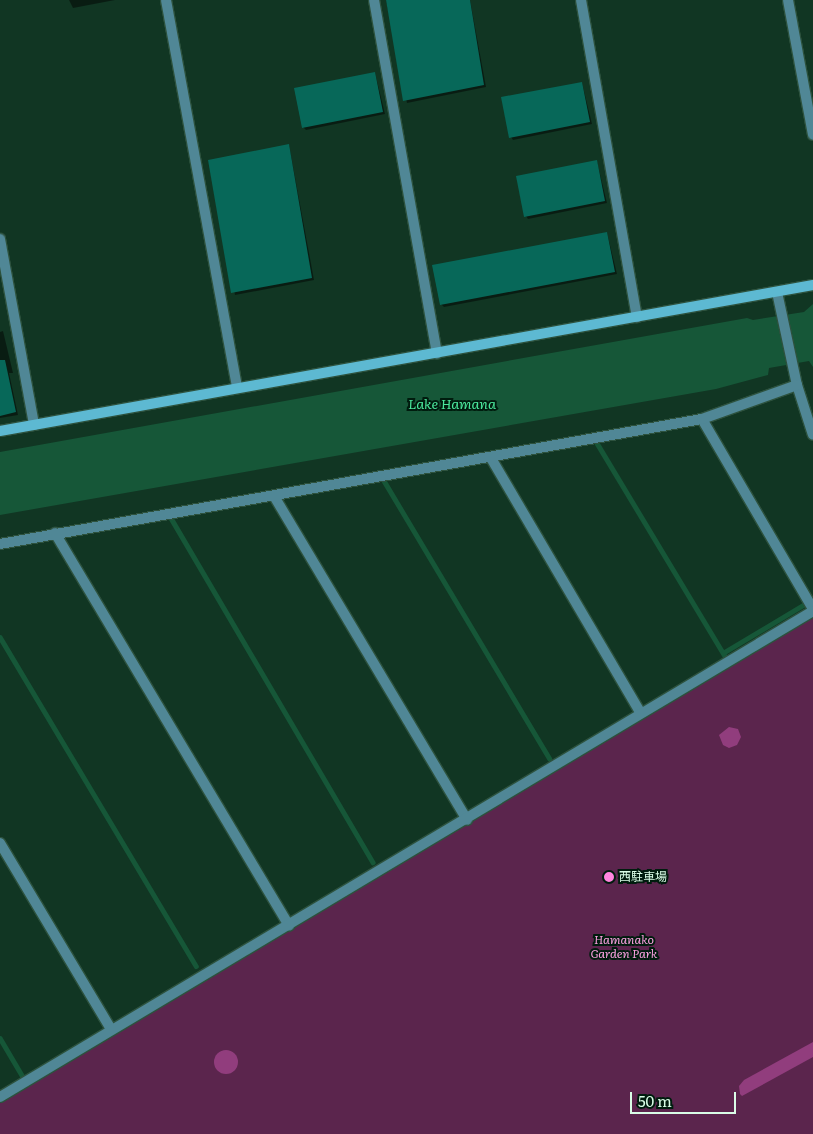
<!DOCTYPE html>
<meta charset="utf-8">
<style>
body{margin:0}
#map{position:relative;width:813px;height:1134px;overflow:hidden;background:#113623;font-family:Literata,"Noto Sans JP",serif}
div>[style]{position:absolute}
.green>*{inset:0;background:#5b254d}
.forest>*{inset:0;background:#913d7d}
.round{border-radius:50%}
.water>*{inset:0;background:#165738}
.shadow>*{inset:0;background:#0007}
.stream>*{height:4.5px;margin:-2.25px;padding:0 2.25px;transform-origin:2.25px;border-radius:2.25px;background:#165738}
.building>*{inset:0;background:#076859}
.roads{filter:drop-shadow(1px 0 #2d523e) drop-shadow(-1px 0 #2d523e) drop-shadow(0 1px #2d523e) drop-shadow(0 -1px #2d523e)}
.street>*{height:10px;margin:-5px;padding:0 5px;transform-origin:5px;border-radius:5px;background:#508796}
.secondary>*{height:10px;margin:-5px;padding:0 5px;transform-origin:5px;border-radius:5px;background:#5db9d2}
.dots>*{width:14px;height:14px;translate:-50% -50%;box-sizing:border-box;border:2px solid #001c0e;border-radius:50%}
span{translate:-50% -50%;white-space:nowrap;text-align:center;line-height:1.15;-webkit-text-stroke:4px #001c0e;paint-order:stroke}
.poi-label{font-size:12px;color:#dafde7}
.left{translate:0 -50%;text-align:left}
.park-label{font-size:12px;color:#fba0e1;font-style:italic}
.water-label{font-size:14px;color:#4ae69b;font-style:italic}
.scale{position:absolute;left:630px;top:1092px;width:106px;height:22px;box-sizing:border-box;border:2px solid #dafde7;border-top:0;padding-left:6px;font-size:15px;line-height:18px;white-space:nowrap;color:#dafde7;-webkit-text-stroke:4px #001c0e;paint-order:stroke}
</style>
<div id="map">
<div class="green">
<div style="clip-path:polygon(813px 617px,813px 1134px,0 1134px,0 1101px)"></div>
</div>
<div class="forest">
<div style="clip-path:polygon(729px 727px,738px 729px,741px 737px,737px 745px,729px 748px,723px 745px,719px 735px)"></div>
<div style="clip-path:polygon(813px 1042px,813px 1057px,742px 1096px,740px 1094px,739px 1086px,744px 1080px)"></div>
<div class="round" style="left:214px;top:1050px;width:24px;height:24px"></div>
</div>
<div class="water">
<div style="clip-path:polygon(813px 304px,813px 367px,809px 361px,769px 368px,768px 375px,716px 389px,0 515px,0 452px,747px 318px,753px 320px,804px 312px)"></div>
</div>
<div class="shadow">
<div style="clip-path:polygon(69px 0,115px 0,73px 8px)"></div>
<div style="clip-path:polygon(386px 0,470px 0,486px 87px,407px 103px)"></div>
<div style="clip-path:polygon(375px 73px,385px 114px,306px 130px,303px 127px)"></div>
<div style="clip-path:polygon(582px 83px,592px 124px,513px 140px,511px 137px)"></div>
<div style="clip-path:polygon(289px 145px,314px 280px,235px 295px,210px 161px)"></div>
<div style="clip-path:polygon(597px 162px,607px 203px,528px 219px,526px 216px)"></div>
<div style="clip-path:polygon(607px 233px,617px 274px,444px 307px,441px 304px)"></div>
<div style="clip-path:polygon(3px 331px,13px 373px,9px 373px,18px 415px,0 418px,0 332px)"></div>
</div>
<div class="stream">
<div style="left:597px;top:443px;width:249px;rotate:59deg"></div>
<div style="left:383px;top:479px;width:325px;rotate:59.2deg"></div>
<div style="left:171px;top:518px;width:399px;rotate:59.6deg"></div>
<div style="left:0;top:637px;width:383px;rotate:59.2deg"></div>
<div style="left:723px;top:653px;width:96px;rotate:-30.9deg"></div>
<div style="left:0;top:1038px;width:45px;rotate:59.5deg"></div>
</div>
<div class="building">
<div style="clip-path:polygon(386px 0,470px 0,484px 85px,403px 101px)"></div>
<div style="clip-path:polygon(375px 72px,383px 112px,302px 128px,294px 88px)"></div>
<div style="clip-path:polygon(582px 82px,590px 122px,509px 138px,501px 97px)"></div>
<div style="clip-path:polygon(289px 144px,312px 278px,231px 293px,208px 160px)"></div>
<div style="clip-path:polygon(597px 160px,605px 201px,524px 217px,516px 176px)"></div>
<div style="clip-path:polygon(607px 232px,615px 272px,440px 305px,432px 265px)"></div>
<div style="clip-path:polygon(0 360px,5px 360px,16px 412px,0 416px)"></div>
</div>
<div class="roads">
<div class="street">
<div style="left:166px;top:0;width:394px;rotate:79.6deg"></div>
<div style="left:374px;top:0;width:359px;rotate:79.9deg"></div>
<div style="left:581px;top:0;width:322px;rotate:80deg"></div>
<div style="left:788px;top:0;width:137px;rotate:79.5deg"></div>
<div style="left:0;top:239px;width:189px;rotate:79.6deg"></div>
<div style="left:777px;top:292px;width:95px;rotate:77.9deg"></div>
<div style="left:797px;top:385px;width:52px;rotate:72.3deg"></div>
<div style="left:702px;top:419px;width:220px;rotate:59.7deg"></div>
<div style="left:491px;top:458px;width:294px;rotate:59.6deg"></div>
<div style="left:274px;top:496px;width:377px;rotate:59.2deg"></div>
<div style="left:55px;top:533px;width:457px;rotate:59.2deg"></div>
<div style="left:0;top:544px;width:713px;rotate:-10.1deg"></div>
<div style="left:702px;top:419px;width:101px;rotate:-19.7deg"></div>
<div style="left:0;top:843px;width:217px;rotate:59.2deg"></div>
<div style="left:0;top:1097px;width:947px;rotate:-30.87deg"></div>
</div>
<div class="secondary">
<div style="left:0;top:431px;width:826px;rotate:-10.18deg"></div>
</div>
</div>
<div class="dots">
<div style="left:609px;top:877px;background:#ff85df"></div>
</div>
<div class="poi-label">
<span class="left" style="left:619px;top:877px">西駐車場</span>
</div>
<div class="park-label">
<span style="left:624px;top:947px">Hamanako<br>Garden Park</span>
</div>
<div class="water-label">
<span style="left:452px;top:403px">Lake Hamana</span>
</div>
<div class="scale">50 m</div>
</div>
